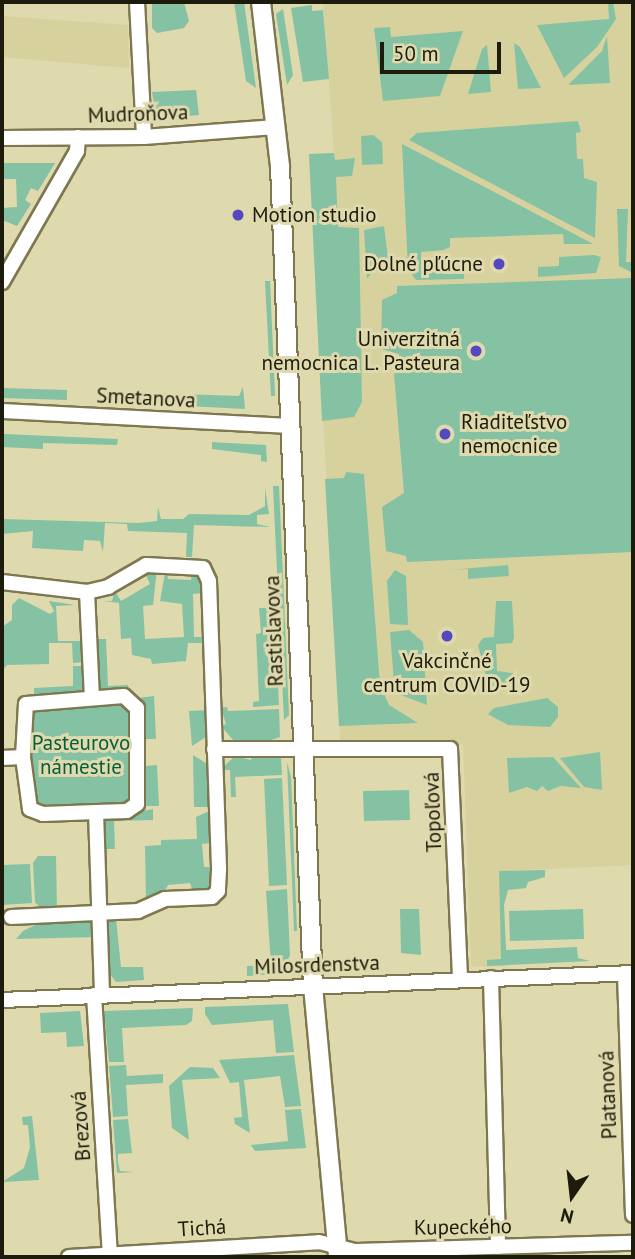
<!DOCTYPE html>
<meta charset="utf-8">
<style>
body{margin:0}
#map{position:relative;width:635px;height:1259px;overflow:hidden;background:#dfd9ae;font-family:"PT Sans",sans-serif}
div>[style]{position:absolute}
.built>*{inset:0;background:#d7d19e}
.green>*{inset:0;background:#85c2a3}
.roads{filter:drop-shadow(2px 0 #7d7850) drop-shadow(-2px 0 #7d7850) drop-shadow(0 2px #7d7850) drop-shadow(0 -2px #7d7850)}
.minor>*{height:14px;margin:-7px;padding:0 7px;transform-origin:7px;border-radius:7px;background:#fff}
.tertiary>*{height:18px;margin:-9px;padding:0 9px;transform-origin:9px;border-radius:9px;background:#fff}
.dots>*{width:19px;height:19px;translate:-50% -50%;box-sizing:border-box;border:4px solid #dfd9ae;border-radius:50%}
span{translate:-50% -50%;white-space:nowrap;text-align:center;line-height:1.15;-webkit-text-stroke:6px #dfd9ae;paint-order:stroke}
.street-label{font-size:21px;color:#1d1b0b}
.poi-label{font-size:21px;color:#1d1b0b}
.left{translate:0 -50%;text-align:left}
.right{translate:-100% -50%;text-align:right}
.park-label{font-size:21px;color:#065d3e}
.frame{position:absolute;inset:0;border:4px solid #1d1b0b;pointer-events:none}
.north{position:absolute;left:537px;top:1161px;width:70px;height:70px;-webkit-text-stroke:5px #dfd9ae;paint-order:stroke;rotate:194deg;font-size:19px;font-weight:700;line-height:28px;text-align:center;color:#1d1b0b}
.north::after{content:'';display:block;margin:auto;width:24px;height:32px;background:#1d1b0b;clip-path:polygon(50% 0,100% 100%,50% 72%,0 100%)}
.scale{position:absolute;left:380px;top:42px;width:121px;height:32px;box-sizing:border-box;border:4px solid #1d1b0b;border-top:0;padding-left:9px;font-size:21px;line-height:24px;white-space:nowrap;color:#1d1b0b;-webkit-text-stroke:5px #dfd9ae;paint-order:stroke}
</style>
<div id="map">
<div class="built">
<div style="clip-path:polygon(323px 2px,633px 2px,633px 865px,502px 871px,507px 966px,471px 967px,463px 744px,341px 751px,309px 154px,334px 153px)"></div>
<div style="clip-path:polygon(2px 16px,128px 25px,129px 68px,2px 57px)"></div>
</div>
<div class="green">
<div style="clip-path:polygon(152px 2px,184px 2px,189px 21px,184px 28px,157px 33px,152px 28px)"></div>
<div style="clip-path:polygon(234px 2px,244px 2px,256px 88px,246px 81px)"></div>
<div style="clip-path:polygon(608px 2px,613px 2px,616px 19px,597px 47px,564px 78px,537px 25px,609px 19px)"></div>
<div style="clip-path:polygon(312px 5px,312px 11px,323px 10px,329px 79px,303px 82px,291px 8px)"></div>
<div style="clip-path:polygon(283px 9px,293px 75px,287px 85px,276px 14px)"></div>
<div style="clip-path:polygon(390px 27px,391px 37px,463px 31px,440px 96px,383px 101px,374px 28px)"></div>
<div style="clip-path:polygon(607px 36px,610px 83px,568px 85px,602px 51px)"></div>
<div style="clip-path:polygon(514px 43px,520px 47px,541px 88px,518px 89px)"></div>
<div style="clip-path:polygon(487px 45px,491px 92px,468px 94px,482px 49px)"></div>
<div style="clip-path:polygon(196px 90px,199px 115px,166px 118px,155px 109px,152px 92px)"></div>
<div style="clip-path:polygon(578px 121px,581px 132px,576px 133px,577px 159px,583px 159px,584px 178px,597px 182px,595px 238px,409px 140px,417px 133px)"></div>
<div style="clip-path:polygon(373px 135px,382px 142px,383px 164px,362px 165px,361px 136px)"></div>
<div style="clip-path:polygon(402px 144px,563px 228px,593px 244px,564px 244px,563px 234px,450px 238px,450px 247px,444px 250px,421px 252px,421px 262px,455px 261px,456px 269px,464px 269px,464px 279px,416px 280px,408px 269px)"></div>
<div style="clip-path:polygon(334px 153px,335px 160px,355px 158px,352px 176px,336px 177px,338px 227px,359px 228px,362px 402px,354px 417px,322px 421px,309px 154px)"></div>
<div style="clip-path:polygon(2px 163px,55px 163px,38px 191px,31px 188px,25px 200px,31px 204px,17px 226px,2px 220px,2px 208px,17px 207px,16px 179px,2px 179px)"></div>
<div style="clip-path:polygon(617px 209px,628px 209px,626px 262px,633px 262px,633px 273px,619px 266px)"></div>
<div style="clip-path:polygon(384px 226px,388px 258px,367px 278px,364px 230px)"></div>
<div style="clip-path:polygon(594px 255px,601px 257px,596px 273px,538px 277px,538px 267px,559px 266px,559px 257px)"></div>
<div style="clip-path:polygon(633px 278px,633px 552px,407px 562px,406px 556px,386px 551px,382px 507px,404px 493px,394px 374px,399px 372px,399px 354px,381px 349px,382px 300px,397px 293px,397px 286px)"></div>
<div style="clip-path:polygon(265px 281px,270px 281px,275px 396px,271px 396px)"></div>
<div style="clip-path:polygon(243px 387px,245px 409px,149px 404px,151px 393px,239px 396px)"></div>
<div style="clip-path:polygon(2px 388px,67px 390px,67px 400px,2px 398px)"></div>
<div style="clip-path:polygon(4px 434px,118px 439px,117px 445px,43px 443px,43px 449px,2px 447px)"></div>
<div style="clip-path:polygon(212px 442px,266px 445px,267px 462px,261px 461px,261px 455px,212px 449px)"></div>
<div style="clip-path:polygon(346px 472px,364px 474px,380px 685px,389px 705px,418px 723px,339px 726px,325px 479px,344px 478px)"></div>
<div style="clip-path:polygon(273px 486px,279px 486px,289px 715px,284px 720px)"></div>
<div style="clip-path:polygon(265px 488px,269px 514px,257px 515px,257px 524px,270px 527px,194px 525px,192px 557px,186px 557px,187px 533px,128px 531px,127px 524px,105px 523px,103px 552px,100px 541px,84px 540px,83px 551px,32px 548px,33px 531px,2px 534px,2px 519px,138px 523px,157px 521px,158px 507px,161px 519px,183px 519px,189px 514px,249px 515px,265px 506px)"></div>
<div style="clip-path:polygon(508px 565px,509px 576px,468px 579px,468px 569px,448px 570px)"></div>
<div style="clip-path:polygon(166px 568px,168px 579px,191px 580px,192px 570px,203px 580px,204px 593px,193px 594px,194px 637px,205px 637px,206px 643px,188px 643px,186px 661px,152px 664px,151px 659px,132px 655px,131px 638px,121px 639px,119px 603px,104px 601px,112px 601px,115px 591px,121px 601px,150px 584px,145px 573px,157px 569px,153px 605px,143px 606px,145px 639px,184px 637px,182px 604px,160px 601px)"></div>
<div style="clip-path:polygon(395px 570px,406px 576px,408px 625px,390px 624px,387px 581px)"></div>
<div style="clip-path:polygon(19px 598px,50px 614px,54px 611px,49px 601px,75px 605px,56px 606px,58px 641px,84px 641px,86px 662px,73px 663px,72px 643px,49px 643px,49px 664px,7px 665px,2px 671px,2px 627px,12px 620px,12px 605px)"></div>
<div style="clip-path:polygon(496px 601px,512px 601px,514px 638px,512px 643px,496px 644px,497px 671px,518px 674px,514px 685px,500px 689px,488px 684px,478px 645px,483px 638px,494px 637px)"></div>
<div style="clip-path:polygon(259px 608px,274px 608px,279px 705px,253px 707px,253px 702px,259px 701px,256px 634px,261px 633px)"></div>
<div style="clip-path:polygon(409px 630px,423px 642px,427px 705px,401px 695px,394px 682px,390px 632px)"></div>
<div style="clip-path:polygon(94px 639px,106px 639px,108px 686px,128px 685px,129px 692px,110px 692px,98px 687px)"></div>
<div style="clip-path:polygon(73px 666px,86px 666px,82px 691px,34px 696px,34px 688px,73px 686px)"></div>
<div style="clip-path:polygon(154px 696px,156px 739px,144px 739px,138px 698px)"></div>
<div style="clip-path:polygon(547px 698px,558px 707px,558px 717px,550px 727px,508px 725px,488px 714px,494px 708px)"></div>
<div style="clip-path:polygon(129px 699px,137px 804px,36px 813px,24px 709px)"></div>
<div style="clip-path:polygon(227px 707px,228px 711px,279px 709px,280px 737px,265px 742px,234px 741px,221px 726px,226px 724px,221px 708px)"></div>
<div style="clip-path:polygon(208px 710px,206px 737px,192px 746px,189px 711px)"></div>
<div style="clip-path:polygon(600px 752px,602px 790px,584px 787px,560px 758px)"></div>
<div style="clip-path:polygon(252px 754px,281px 758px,282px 775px,235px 777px,236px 797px,231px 797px,230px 770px,220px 770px,235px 756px,251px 760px)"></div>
<div style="clip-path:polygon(193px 755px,209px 765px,212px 807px,194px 807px)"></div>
<div style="clip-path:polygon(553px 757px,581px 788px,560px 786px,548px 791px,542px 786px,537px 791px,527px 787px,509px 793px,507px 758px)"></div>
<div style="clip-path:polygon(287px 762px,291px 777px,297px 931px,294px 931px)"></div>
<div style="clip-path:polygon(157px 765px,159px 806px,143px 806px,145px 766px)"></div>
<div style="clip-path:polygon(282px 778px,287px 885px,269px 886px,264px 779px)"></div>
<div style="clip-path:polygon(409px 790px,410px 820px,364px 821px,363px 791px)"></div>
<div style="clip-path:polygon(153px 809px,153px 820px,114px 821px,115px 849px,103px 849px,103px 825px,108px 818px)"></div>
<div style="clip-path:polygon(212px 810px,213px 843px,202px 844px,204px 867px,214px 867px,215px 893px,192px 889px,190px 883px,168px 885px,163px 895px,146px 904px,145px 846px,161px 845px,161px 840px,197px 839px,196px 817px)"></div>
<div style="clip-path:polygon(38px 856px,56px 856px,57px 910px,43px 911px,35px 902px,33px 863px)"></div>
<div style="clip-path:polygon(30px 864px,32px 903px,2px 905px,2px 865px)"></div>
<div style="clip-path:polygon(545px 870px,545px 877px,528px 882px,526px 888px,508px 890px,504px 905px,506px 950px,577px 947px,578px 958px,590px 961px,487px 966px,487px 960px,501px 959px,499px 871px)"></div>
<div style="clip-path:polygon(287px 889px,290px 955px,285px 969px,278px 974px,247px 976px,247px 966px,271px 965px,266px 891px)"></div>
<div style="clip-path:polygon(400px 909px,419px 909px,421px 955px,401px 953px)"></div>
<div style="clip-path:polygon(583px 909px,584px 939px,510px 941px,509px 911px)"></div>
<div style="clip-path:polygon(47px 919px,90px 919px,97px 937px,16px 939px,23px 931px)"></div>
<div style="clip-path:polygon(110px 919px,116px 919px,121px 967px,143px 967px,144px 980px,116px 982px,110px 974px,106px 925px)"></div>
<div style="clip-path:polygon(288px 1004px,294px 1052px,276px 1053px,273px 1020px,212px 1025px,205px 1014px,205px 1007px)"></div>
<div style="clip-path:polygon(193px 1008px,192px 1021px,186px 1025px,122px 1028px,124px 1062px,109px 1062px,104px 1011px)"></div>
<div style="clip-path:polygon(80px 1011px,84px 1046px,67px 1047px,66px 1032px,41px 1033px,40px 1013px)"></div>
<div style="clip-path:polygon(294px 1055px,301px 1106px,285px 1107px,280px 1076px,244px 1080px,250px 1133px,235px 1124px,234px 1118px,242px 1117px,239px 1082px,230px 1083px,219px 1060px)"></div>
<div style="clip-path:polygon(126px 1065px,127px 1076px,163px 1074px,163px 1083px,126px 1085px,128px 1116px,113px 1117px,109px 1066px)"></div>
<div style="clip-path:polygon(190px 1067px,213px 1068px,220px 1078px,182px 1080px,189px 1140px,172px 1128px,169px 1086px)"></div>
<div style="clip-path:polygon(301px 1109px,306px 1148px,255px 1151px,251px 1145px,288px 1141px,285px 1110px)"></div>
<div style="clip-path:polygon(32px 1116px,39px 1180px,2px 1182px,24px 1168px,30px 1147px,28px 1125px,23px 1125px,22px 1117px)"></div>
<div style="clip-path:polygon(128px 1119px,132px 1153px,118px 1154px,118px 1162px,120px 1171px,134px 1172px,117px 1173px,113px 1120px)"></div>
</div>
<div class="roads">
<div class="minor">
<div style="left:137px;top:2px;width:135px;rotate:87deg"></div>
<div style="left:2px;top:138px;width:142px;rotate:-0.4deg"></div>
<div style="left:144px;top:137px;width:132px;rotate:-4.3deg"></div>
<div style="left:2px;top:282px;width:151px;rotate:-60.2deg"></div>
<div style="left:77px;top:151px;width:14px;rotate:-86deg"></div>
<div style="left:2px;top:411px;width:286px;rotate:3deg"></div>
<div style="left:2px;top:582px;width:86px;rotate:6.7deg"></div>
<div style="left:87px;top:592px;width:22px;rotate:-13deg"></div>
<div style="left:108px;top:587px;width:44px;rotate:-30.1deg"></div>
<div style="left:146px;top:565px;width:57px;rotate:3deg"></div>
<div style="left:203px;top:568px;width:14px;rotate:65deg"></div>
<div style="left:209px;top:581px;width:289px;rotate:88deg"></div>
<div style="left:219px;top:870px;width:21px;rotate:93deg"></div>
<div style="left:218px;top:891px;width:8px;rotate:135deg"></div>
<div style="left:212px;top:897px;width:47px;rotate:177.6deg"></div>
<div style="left:165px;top:899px;width:30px;rotate:156deg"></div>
<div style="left:138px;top:911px;width:127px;rotate:177.3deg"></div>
<div style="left:87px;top:592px;width:105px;rotate:87.3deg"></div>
<div style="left:124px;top:696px;width:18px;rotate:43deg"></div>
<div style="left:137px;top:708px;width:96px;rotate:90deg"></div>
<div style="left:137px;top:804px;width:12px;rotate:145deg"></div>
<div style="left:127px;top:811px;width:31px;rotate:178deg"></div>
<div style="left:96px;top:812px;width:53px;rotate:177.8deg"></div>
<div style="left:43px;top:814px;width:14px;rotate:-159deg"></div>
<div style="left:30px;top:809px;width:52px;rotate:-97.7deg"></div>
<div style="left:23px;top:757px;width:53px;rotate:-86.8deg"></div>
<div style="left:26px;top:704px;width:98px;rotate:-4.7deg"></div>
<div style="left:214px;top:749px;width:236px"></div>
<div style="left:450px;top:749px;width:231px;rotate:87.5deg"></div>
<div style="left:2px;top:758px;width:21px;rotate:-3deg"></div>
<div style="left:96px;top:812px;width:183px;rotate:88.1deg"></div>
<div style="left:625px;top:974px;width:241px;rotate:88.1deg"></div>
<div style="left:491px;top:978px;width:269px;rotate:88.5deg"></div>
<div style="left:94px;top:995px;width:260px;rotate:86.5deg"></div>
<div style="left:2px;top:1000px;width:632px;rotate:-2.45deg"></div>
<div style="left:69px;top:1257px;width:250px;rotate:-3.4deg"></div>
<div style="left:319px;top:1242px;width:38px;rotate:14deg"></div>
<div style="left:356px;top:1251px;width:277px;rotate:-1.7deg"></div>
</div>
<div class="tertiary">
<div style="left:261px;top:2px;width:165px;rotate:83.4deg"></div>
<div style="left:280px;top:166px;width:821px;rotate:87.7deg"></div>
<div style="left:313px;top:986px;width:272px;rotate:84.7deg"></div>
</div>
</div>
<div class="dots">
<div style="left:238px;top:215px;background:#5448c0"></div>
<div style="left:499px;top:264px;background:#5448c0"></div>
<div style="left:476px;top:351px;background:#5448c0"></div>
<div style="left:445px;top:434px;background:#5448c0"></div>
<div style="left:447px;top:636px;background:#5448c0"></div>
</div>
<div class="street-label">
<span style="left:138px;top:114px;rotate:-2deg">Mudroňova</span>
<span style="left:146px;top:398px;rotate:3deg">Smetanova</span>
<span style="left:274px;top:631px;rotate:-92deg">Rastislavova</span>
<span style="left:433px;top:812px;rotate:-92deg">Topoľová</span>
<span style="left:317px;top:965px;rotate:-2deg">Milosrdenstva</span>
<span style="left:608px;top:1095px;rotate:-92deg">Platanová</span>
<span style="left:81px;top:1126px;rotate:-94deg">Brezová</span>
<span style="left:463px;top:1227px;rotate:-1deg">Kupeckého</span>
<span style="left:202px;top:1228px;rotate:-4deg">Tichá</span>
</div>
<div class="poi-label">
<span class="left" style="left:252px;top:215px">Motion studio</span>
<span class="right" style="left:483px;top:264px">Dolné pľúcne</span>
<span class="right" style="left:460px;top:351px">Univerzitná<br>nemocnica L. Pasteura</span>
<span class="left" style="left:461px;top:434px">Riaditeľstvo<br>nemocnice</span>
<span style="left:447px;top:673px">Vakcinčné<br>centrum COVID-19</span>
</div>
<div class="park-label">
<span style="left:81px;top:755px">Pasteurovo<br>námestie</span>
</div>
<div class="frame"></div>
<div class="north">N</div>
<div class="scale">50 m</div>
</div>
